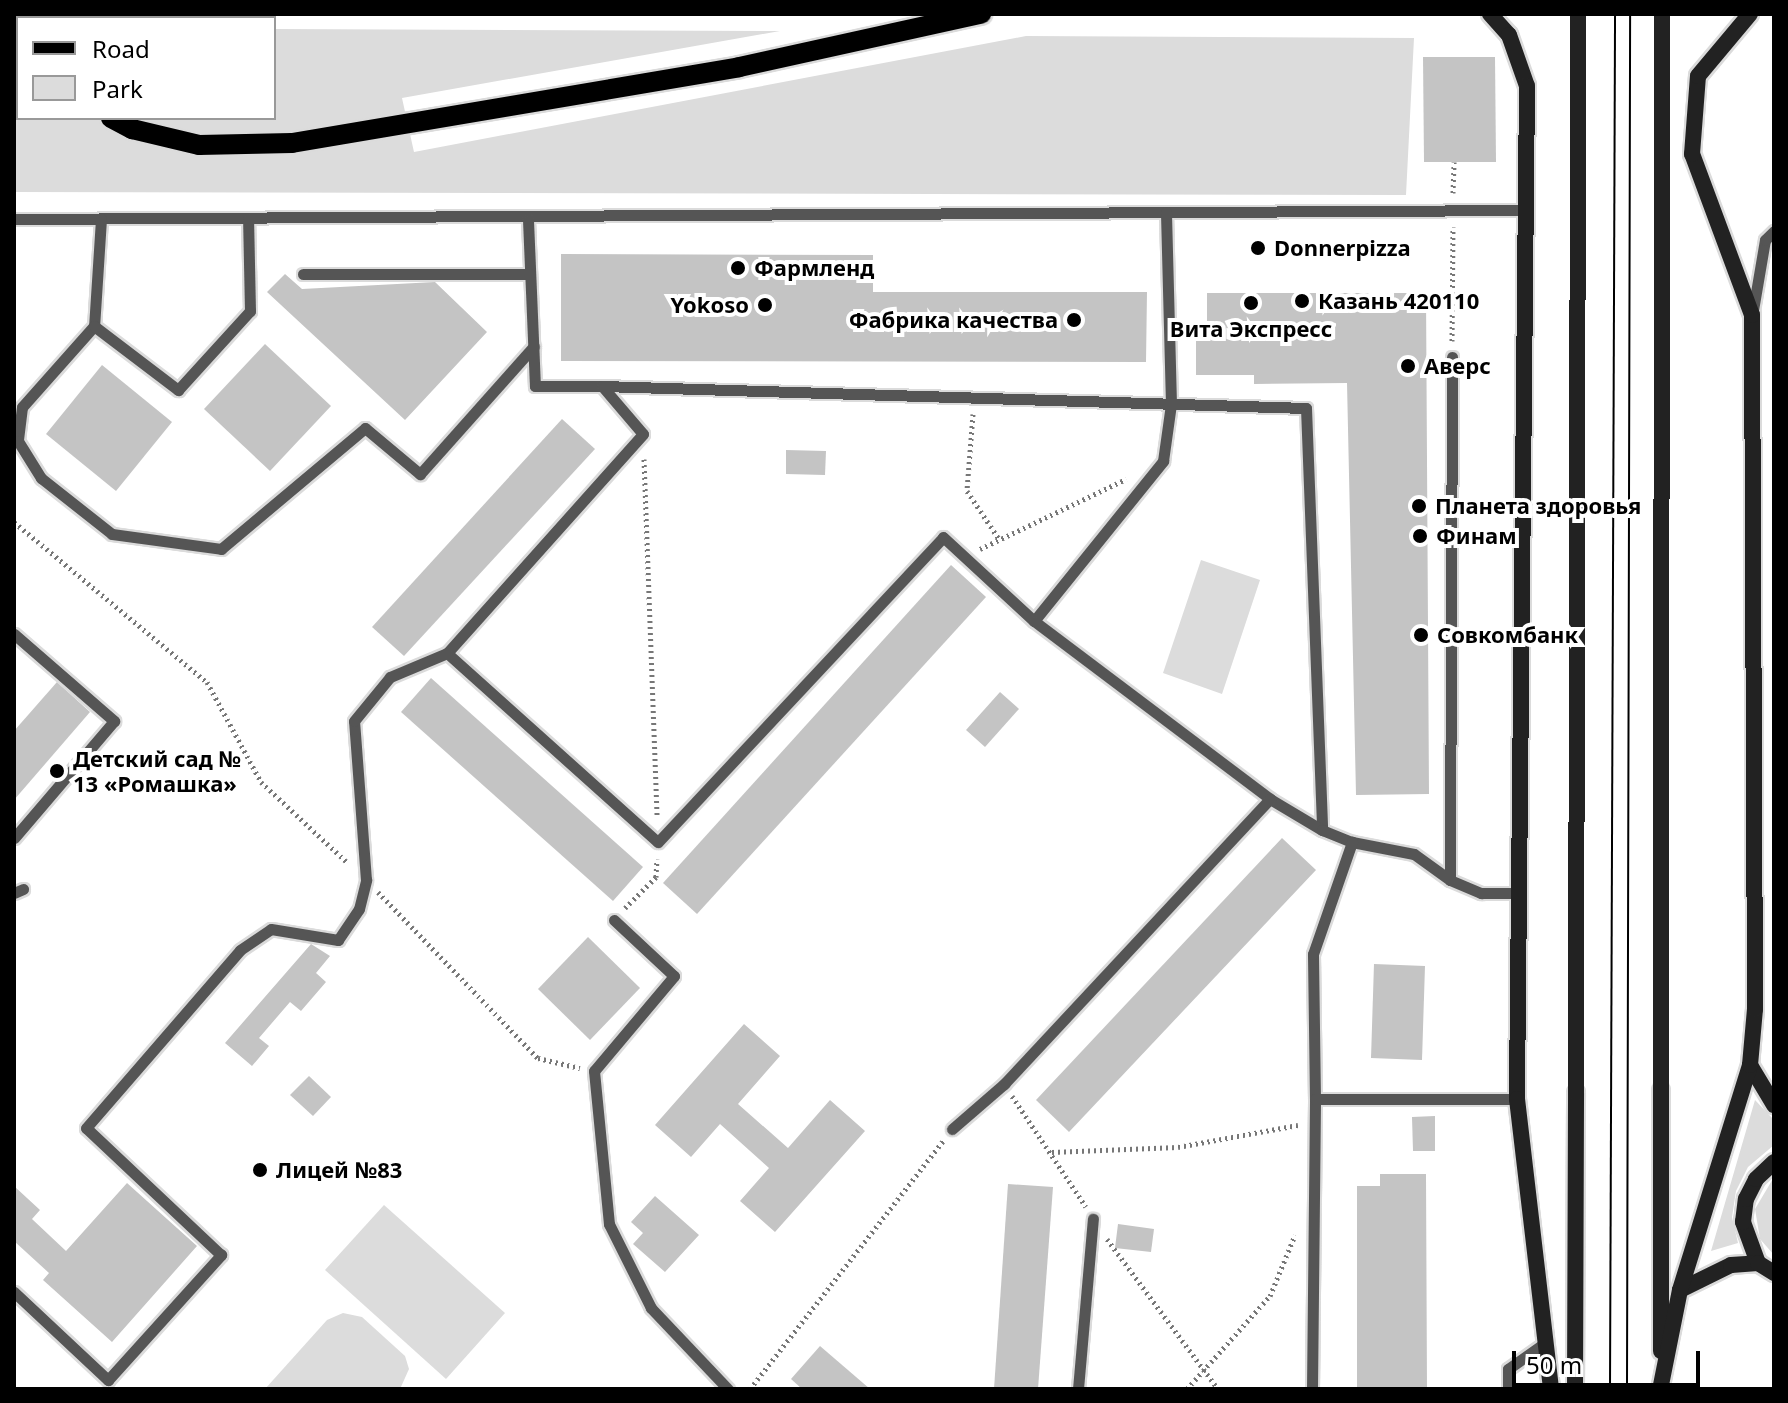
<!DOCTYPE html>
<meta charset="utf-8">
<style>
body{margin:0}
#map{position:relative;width:1788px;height:1403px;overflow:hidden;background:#fff;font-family:"Noto Sans",sans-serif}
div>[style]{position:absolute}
.green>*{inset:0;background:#dcdcdc}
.building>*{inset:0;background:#c4c4c4}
.path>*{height:5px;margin-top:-2.5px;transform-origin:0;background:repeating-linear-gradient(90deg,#777 0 2px,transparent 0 6px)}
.roads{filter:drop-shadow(2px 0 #dbdbdb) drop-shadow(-2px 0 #dbdbdb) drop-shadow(0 2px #dbdbdb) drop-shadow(0 -2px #dbdbdb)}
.lane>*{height:11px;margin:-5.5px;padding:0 5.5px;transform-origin:5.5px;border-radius:5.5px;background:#555}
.secondary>*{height:16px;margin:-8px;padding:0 8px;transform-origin:8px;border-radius:8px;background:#222}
.primary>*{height:20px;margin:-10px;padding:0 10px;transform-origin:10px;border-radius:10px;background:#000}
.tram>*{height:2px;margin:-1px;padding:0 1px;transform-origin:1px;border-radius:1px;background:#000}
.secondary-bridge>*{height:16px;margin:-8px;padding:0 8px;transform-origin:8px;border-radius:8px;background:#222}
.dots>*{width:22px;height:22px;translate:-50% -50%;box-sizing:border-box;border:4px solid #fff;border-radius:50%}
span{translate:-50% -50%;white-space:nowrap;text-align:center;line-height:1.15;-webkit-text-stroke:8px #fff;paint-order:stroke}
.poi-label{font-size:22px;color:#000;font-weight:700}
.left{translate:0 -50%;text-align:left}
.right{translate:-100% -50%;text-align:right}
.frame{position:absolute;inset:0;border:16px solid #000;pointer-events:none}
.legend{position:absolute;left:16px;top:16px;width:260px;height:104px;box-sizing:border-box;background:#fff;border:2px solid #999;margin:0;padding:10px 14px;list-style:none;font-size:24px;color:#000}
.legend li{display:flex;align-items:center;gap:16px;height:40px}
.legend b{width:40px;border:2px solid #999}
.scale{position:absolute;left:1512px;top:1351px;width:188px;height:36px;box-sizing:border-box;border:4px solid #000;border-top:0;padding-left:10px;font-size:24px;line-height:28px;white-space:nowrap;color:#000;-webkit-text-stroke:6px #fff;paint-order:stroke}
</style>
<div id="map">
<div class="green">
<div style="clip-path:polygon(14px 28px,18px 118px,274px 118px,274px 29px,780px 31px,402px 98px,414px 152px,1026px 36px,1414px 38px,1406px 195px,14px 192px)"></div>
<div style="clip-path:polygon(1201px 560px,1260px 580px,1222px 694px,1163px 673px)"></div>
<div style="clip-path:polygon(1755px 1100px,1774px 1120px,1774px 1145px,1748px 1167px,1736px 1191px,1732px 1217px,1738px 1243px,1711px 1251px)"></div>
<div style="clip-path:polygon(1774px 1177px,1774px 1255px,1760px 1239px,1755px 1209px)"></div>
<div style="clip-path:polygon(384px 1205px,505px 1313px,446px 1379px,325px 1270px)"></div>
<div style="clip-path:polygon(343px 1313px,362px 1317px,405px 1356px,409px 1369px,400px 1389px,265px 1389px,327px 1320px)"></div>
</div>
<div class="building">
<div style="clip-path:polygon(1423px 57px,1495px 57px,1496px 162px,1424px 162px)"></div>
<div style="clip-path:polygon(561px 254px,873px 255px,873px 292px,1147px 292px,1146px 362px,561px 361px)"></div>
<div style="clip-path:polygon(285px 274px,302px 289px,435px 282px,487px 332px,405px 420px,267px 292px)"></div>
<div style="clip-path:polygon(1207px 293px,1426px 293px,1429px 794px,1356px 795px,1347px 383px,1254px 384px,1254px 375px,1196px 375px,1196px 327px,1207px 327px)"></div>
<div style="clip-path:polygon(265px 344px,331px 406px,270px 471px,204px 409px)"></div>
<div style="clip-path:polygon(102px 365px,172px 422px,116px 491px,46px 434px)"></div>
<div style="clip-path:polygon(562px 419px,595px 449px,404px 656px,372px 627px)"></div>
<div style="clip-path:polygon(786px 450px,826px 451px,825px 475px,786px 474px)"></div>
<div style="clip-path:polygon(951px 565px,986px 597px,697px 914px,663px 883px)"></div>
<div style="clip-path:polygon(431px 678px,643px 867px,613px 901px,401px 712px)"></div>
<div style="clip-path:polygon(57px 682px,90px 712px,14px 800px,14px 731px)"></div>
<div style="clip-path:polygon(1000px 692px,1019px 709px,985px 747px,966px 730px)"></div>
<div style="clip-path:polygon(1282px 838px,1316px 870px,1069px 1132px,1036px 1100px)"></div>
<div style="clip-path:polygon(588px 937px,640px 988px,590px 1040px,538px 989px)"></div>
<div style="clip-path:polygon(311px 944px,330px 956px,316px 973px,326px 982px,301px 1011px,290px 1002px,259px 1038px,269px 1046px,252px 1066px,225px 1043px)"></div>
<div style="clip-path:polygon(1374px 964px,1425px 966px,1422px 1060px,1371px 1058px)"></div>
<div style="clip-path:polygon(744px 1024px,780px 1056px,738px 1104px,788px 1148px,830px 1100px,865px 1131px,775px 1232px,740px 1201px,769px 1168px,720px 1124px,691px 1157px,655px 1125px)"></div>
<div style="clip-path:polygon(309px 1076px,331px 1097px,313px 1116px,290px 1095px)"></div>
<div style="clip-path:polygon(1435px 1116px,1435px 1151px,1413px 1151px,1412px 1117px)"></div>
<div style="clip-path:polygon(1380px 1174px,1426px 1174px,1427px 1389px,1357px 1389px,1357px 1186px,1380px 1186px)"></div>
<div style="clip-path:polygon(127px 1183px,197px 1246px,112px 1342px,43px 1280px,49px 1273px,14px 1241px,14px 1186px,40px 1210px,32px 1219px,66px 1251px)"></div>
<div style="clip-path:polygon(1008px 1184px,1053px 1187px,1038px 1389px,994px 1389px)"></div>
<div style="clip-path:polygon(655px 1196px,699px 1235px,665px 1272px,633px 1244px,643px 1233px,631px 1222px)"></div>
<div style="clip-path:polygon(1118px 1224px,1154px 1229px,1151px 1252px,1115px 1248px)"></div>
<div style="clip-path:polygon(820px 1346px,870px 1389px,802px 1389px,791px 1379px)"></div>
</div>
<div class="path">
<div style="left:1453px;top:193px;width:31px;rotate:-88deg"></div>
<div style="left:1452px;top:341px;width:114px;rotate:-89.5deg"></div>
<div style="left:973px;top:414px;width:77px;rotate:94.5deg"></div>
<div style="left:967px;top:491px;width:58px;rotate:56.3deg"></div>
<div style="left:644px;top:459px;width:358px;rotate:87.9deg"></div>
<div style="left:14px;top:522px;width:251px;rotate:39.7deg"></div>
<div style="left:207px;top:682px;width:114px;rotate:61.6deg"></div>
<div style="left:261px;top:782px;width:119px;rotate:43deg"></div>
<div style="left:980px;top:549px;width:162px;rotate:-25.6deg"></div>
<div style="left:378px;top:892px;width:231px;rotate:46.1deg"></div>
<div style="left:538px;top:1058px;width:43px;rotate:13.4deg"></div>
<div style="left:625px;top:908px;width:44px;rotate:-45deg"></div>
<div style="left:656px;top:877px;width:18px;rotate:-87deg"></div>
<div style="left:1012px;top:1096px;width:133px;rotate:56.3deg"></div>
<div style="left:1052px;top:1152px;width:126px;rotate:-2.3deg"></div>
<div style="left:1178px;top:1147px;width:122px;rotate:-10.4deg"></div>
<div style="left:1107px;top:1239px;width:187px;rotate:53.5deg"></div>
<div style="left:750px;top:1389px;width:316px;rotate:-52.1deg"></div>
<div style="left:1187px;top:1389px;width:125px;rotate:-48.3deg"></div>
<div style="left:1270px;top:1296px;width:66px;rotate:-67.7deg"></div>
</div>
<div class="roads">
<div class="lane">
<div style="left:14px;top:219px;width:1512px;rotate:-0.34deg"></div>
<div style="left:101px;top:219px;width:107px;rotate:93.7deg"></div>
<div style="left:94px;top:326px;width:108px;rotate:131.6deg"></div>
<div style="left:22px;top:407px;width:34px;rotate:97deg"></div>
<div style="left:18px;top:441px;width:44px;rotate:58.1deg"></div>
<div style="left:41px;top:478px;width:90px;rotate:38.3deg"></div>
<div style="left:112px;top:534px;width:110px;rotate:7.8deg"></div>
<div style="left:221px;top:549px;width:188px;rotate:-40deg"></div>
<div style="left:365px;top:428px;width:72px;rotate:39.9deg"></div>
<div style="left:420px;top:474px;width:171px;rotate:-48.3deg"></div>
<div style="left:528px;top:220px;width:166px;rotate:87.6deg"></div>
<div style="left:535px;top:386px;width:67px"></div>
<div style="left:602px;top:386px;width:63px;rotate:49.5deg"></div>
<div style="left:643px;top:434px;width:294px;rotate:131.8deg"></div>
<div style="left:447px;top:653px;width:283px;rotate:41.9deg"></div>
<div style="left:658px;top:842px;width:417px;rotate:-46.9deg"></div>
<div style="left:943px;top:537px;width:124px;rotate:42.7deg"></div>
<div style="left:1034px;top:621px;width:206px;rotate:-51.1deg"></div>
<div style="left:1163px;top:461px;width:58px;rotate:-82deg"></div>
<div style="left:1171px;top:404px;width:192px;rotate:-91.5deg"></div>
<div style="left:303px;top:274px;width:227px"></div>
<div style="left:1753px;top:310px;width:71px;rotate:-80.3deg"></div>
<div style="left:1765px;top:240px;width:13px;rotate:-45deg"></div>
<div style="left:94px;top:326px;width:106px;rotate:37.3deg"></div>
<div style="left:178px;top:390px;width:107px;rotate:-47.7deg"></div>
<div style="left:250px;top:311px;width:92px;rotate:-91.2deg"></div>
<div style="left:602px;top:386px;width:704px;rotate:1.79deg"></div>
<div style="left:1306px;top:408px;width:422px;rotate:87.8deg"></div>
<div style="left:1034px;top:621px;width:296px;rotate:37deg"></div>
<div style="left:1270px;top:799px;width:61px;rotate:30.8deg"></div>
<div style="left:1322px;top:830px;width:32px;rotate:22deg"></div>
<div style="left:1352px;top:842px;width:63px;rotate:11deg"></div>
<div style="left:1414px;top:854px;width:44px;rotate:35.8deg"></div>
<div style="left:1450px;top:880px;width:34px;rotate:23deg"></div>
<div style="left:1481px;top:893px;width:38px"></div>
<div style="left:14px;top:634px;width:133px;rotate:41deg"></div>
<div style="left:114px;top:721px;width:154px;rotate:130.5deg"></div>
<div style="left:1450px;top:880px;width:523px;rotate:-89.78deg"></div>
<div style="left:14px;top:893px;width:10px;rotate:-24deg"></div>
<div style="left:614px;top:920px;width:82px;rotate:43deg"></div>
<div style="left:674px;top:976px;width:124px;rotate:130.1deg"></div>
<div style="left:594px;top:1071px;width:154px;rotate:84.4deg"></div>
<div style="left:609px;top:1224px;width:94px;rotate:63.4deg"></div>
<div style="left:651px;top:1308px;width:112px;rotate:46.5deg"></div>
<div style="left:1315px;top:1099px;width:145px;rotate:-90.8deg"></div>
<div style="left:1313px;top:954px;width:119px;rotate:-70.8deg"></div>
<div style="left:952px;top:1129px;width:69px;rotate:-40.9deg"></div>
<div style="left:1004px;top:1084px;width:390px;rotate:-47deg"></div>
<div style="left:14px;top:1292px;width:129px;rotate:43.1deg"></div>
<div style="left:108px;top:1380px;width:169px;rotate:-47.9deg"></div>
<div style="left:221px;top:1255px;width:185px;rotate:-136.7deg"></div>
<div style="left:86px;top:1128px;width:235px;rotate:-49.1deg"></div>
<div style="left:240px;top:950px;width:37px;rotate:-34deg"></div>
<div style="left:271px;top:929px;width:68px;rotate:9.3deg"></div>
<div style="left:338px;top:940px;width:37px;rotate:-56deg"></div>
<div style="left:359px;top:909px;width:30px;rotate:-76deg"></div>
<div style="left:366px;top:880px;width:159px;rotate:-94.3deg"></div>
<div style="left:354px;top:721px;width:57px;rotate:-50.7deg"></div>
<div style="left:390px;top:677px;width:62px;rotate:-22.8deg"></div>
<div style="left:1078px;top:1389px;width:171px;rotate:-85deg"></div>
<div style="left:1312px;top:1389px;width:290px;rotate:-89.4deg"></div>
<div style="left:1315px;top:1099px;width:202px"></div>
<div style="left:1508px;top:1389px;width:20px;rotate:-90deg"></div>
<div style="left:1508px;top:1369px;width:42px;rotate:-35.2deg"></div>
</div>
<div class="secondary">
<div style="left:1490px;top:14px;width:28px;rotate:48deg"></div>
<div style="left:1509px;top:35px;width:54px;rotate:70.6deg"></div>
<div style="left:1527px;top:86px;width:1013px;rotate:90.57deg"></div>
<div style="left:1517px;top:1099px;width:292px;rotate:83.3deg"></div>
<div style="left:1750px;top:1065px;width:47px;rotate:59deg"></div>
<div style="left:1758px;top:1263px;width:44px;rotate:-110.1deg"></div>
<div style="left:1743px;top:1222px;width:23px;rotate:-83deg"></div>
<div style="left:1746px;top:1199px;width:22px;rotate:-63deg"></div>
<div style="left:1756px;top:1179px;width:25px;rotate:-43deg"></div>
<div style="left:1680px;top:1290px;width:57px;rotate:-26.1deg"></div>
<div style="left:1731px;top:1265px;width:27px;rotate:-4deg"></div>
<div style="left:1758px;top:1263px;width:19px;rotate:32deg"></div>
<div style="left:1661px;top:1351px;width:260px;rotate:-90deg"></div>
<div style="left:1661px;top:1385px;width:97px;rotate:-78.7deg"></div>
<div style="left:1680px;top:1290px;width:236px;rotate:-72.7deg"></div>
<div style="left:1750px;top:1065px;width:56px;rotate:-84.9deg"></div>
<div style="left:1755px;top:1009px;width:694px;rotate:-90.25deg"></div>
<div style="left:1752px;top:315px;width:172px;rotate:-110.4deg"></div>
<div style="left:1692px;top:154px;width:78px;rotate:-85.6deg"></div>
<div style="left:1698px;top:76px;width:81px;rotate:-50deg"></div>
<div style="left:1575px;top:1389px;width:296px;rotate:-89.8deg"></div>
</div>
<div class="primary">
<div style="left:15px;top:14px;width:9px;rotate:72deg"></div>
<div style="left:111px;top:118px;width:24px;rotate:28deg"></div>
<div style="left:132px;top:129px;width:69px;rotate:13.4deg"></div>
<div style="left:199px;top:145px;width:93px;rotate:-1.2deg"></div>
<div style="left:292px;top:143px;width:453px;rotate:-9.6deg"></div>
<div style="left:739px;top:67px;width:248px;rotate:-12.4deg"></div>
</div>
</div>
<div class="tram">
<div style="left:1610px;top:1389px;width:1375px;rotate:-89.79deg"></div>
<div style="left:1627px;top:1389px;width:1375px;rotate:-89.87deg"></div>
</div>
<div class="secondary-bridge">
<div style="left:1661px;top:1091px;width:1077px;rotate:-89.95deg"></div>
<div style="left:1576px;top:1093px;width:1079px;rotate:-89.89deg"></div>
</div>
<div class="dots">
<div style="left:1258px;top:248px;background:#000"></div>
<div style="left:738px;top:268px;background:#000"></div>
<div style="left:1302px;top:301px;background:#000"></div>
<div style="left:1251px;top:303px;background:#000"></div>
<div style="left:765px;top:305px;background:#000"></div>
<div style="left:1074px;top:320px;background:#000"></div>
<div style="left:1408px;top:366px;background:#000"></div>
<div style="left:1419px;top:506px;background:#000"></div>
<div style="left:1420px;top:536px;background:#000"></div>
<div style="left:1421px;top:635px;background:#000"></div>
<div style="left:57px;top:771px;background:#000"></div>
<div style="left:260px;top:1170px;background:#000"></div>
</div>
<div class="poi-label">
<span class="left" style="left:1274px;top:248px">Donnerpizza</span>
<span class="left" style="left:754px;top:268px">Фармленд</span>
<span class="left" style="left:1318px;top:301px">Казань 420110</span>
<span class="right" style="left:749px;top:305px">Yokoso</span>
<span class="right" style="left:1058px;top:320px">Фабрика качества</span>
<span style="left:1251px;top:329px">Вита Экспресс</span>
<span class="left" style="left:1424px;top:366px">Аверс</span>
<span class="left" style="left:1435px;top:506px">Планета здоровья</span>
<span class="left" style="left:1436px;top:536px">Финам</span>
<span class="left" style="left:1437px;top:635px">Совкомбанк</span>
<span class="left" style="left:73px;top:771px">Детский сад №<br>13 «Ромашка»</span>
<span class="left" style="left:276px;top:1170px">Лицей №83</span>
</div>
<div class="frame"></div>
<ul class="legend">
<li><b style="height:10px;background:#000"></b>Road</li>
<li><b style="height:22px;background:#dcdcdc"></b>Park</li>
</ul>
<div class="scale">50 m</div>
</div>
